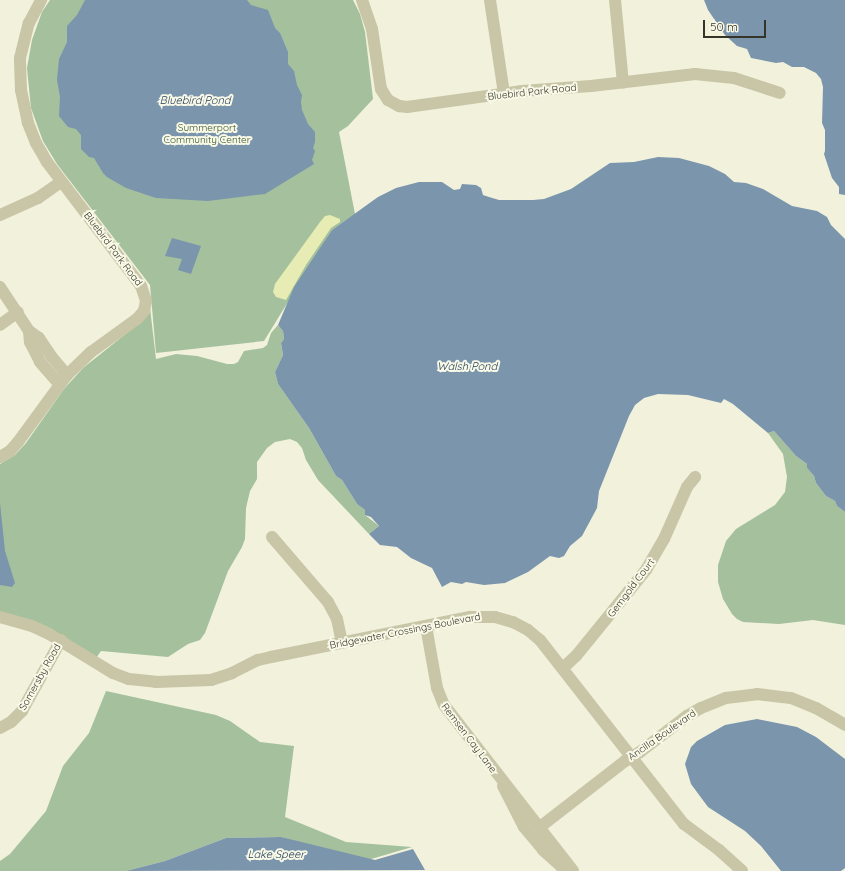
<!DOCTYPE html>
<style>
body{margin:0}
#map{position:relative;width:845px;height:871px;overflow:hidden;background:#f1f1dc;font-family:Quicksand,sans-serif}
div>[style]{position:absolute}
.green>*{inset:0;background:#a4c09c}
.sand>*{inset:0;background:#e6ecb3}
.water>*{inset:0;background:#7b95ad}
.minor>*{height:12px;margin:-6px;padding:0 6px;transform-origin:6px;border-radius:6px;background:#c9c6a8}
span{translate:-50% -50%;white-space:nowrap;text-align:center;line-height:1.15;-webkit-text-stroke:4px #f9f9e8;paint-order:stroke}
.street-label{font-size:10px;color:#363328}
.park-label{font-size:10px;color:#34532c}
.water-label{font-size:11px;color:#1f3956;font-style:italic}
.scale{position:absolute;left:703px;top:20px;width:63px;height:18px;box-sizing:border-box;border:2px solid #363328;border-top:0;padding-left:5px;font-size:12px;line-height:14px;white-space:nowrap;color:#363328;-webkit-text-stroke:3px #f9f9e8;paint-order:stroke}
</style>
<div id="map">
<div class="green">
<div style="clip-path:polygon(50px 0,353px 0,360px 14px,365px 32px,373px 99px,348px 126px,339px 132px,355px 214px,332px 230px,264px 341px,156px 353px,150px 285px,57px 164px,43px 141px,31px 108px,27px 68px,32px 40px,42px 12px)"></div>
<div style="clip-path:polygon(150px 308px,156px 359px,176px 354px,197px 356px,227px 364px,234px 364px,238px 362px,244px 351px,263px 348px,267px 345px,271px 333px,278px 325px,283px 331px,284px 339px,281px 343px,283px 355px,275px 372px,278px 384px,309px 428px,336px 476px,342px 480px,357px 504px,365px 510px,365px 515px,379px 526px,369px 534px,318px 480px,306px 460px,302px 448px,297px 442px,290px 439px,275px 442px,267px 448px,257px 462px,257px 479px,250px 491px,246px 508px,245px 539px,242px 547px,228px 571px,205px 633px,200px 640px,188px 644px,168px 657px,101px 651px,96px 658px,60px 634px,0 612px,0 464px,15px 455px,26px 443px,64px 389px,83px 368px,142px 321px)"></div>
<div style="clip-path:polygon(774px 431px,796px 456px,807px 464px,807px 468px,814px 476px,816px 483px,826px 496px,835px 501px,837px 506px,845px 512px,845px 625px,813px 620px,779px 624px,743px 622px,737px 619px,732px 614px,723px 599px,718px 582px,718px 565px,726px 541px,736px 529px,775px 505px,785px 492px,787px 477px,783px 454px,768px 433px)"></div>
<div style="clip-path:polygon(106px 691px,216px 715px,230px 721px,260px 742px,294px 746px,285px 817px,346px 842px,412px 847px,361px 862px,281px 837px,226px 838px,165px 861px,126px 871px,0 871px,0 861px,10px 854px,46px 811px,63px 766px,89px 733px)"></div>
</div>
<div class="sand">
<div style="clip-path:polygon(330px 215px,340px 219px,340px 222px,331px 228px,306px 265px,286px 300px,276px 297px,273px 292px,275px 284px,320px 222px,325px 216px)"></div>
</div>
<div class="water">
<div style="clip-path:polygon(85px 0,247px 0,251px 5px,268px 10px,275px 28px,280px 33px,288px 52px,288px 64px,294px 71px,297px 85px,302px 95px,301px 102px,302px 110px,308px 124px,315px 132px,315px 142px,313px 148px,315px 151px,312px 160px,314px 164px,265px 194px,208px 201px,156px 198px,126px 188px,107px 177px,103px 173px,94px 158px,89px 157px,81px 149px,81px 135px,76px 129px,68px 127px,59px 116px,60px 97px,57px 80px,59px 59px,67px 42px,67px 26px,77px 15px)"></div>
<div style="clip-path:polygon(704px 0,845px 0,845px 195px,839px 194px,839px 187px,832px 178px,824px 154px,825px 151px,825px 130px,822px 123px,823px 87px,821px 79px,816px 73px,804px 67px,792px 67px,783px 62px,776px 63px,751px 58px,747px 49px,737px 46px,725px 35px,708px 10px)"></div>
<div style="clip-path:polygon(658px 157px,679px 158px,709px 166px,725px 174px,734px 182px,746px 183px,763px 189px,792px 206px,817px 211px,827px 217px,831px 225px,845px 239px,845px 512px,837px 506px,835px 501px,826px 496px,816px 483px,814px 476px,807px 468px,807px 464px,796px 456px,774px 431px,768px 433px,733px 404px,724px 399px,721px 403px,688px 395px,658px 394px,644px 398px,635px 405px,629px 416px,599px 491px,597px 508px,582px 536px,570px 546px,564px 556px,559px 558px,550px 556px,528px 572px,505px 583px,484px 585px,466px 582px,462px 584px,451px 582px,442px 587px,432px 568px,411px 558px,397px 547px,380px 545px,369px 534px,379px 526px,371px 517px,365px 515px,365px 510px,357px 504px,342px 480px,336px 476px,309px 428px,278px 384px,275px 372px,283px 355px,281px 343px,284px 339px,283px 331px,278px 325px,294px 287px,332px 230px,378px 197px,396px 188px,419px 182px,442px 182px,454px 190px,460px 189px,462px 184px,476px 185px,481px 188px,483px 195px,489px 197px,499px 200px,533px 200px,544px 199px,571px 189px,610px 163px,634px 162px)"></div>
<div style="clip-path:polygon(172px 238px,201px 246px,191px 274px,178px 270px,182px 259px,165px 256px)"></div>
<div style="clip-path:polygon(0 503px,5px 551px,15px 583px,12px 587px,0 585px)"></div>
<div style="clip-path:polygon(757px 719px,797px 727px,816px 737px,845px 759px,845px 868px,841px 871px,781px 871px,761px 846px,745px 831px,708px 807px,691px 784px,685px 764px,691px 747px,697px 741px,725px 725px)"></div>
<div style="clip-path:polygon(281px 837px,375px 860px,413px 849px,425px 870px,126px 871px,165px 861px,226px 838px)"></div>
</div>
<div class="minor">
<div style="left:362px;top:0;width:31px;rotate:71deg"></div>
<div style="left:372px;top:29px;width:61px;rotate:81.5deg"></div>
<div style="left:381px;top:89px;width:13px;rotate:58deg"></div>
<div style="left:388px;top:100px;width:13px;rotate:29deg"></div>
<div style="left:399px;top:106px;width:8px;rotate:7deg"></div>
<div style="left:407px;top:107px;width:116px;rotate:-7.9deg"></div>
<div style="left:522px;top:91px;width:69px;rotate:-4.1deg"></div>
<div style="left:591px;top:86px;width:105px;rotate:-6.6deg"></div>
<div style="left:695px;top:74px;width:39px;rotate:6deg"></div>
<div style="left:734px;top:78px;width:48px;rotate:18.1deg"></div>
<div style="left:490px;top:0;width:95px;rotate:81.5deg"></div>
<div style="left:615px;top:0;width:83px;rotate:84.5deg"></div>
<div style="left:0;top:215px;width:42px;rotate:-24.1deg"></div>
<div style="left:38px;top:198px;width:28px;rotate:-35deg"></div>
<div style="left:0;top:287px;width:53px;rotate:56.6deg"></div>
<div style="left:29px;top:331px;width:11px;rotate:85deg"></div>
<div style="left:30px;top:342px;width:22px;rotate:63deg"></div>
<div style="left:40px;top:362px;width:29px;rotate:49deg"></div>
<div style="left:0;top:325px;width:22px;rotate:-36deg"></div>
<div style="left:29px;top:331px;width:12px;rotate:35deg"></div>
<div style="left:39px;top:338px;width:22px;rotate:56deg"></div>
<div style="left:51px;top:356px;width:25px;rotate:50deg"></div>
<div style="left:0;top:457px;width:12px;rotate:-31deg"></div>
<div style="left:10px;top:451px;width:12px;rotate:-48deg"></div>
<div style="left:18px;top:442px;width:83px;rotate:-53.8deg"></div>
<div style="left:67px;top:375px;width:33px;rotate:-44deg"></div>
<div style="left:91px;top:352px;width:57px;rotate:-35.7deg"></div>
<div style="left:137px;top:319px;width:11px;rotate:-49deg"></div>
<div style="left:144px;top:311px;width:10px;rotate:-79deg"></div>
<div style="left:146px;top:301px;width:16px;rotate:-108deg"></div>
<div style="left:141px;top:286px;width:156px;rotate:-127.2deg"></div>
<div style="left:47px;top:162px;width:22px;rotate:-120deg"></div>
<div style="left:36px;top:143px;width:22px;rotate:-112deg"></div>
<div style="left:28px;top:123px;width:34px;rotate:-102deg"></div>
<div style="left:21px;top:90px;width:32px;rotate:-92deg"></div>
<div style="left:20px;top:58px;width:36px;rotate:-76deg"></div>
<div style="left:29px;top:23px;width:26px;rotate:-62deg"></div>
<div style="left:272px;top:537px;width:86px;rotate:49.3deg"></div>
<div style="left:328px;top:602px;width:19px;rotate:62deg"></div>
<div style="left:337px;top:619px;width:24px;rotate:78deg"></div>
<div style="left:0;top:617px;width:33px;rotate:16deg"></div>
<div style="left:32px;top:626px;width:19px;rotate:25deg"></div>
<div style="left:49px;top:634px;width:75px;rotate:31.4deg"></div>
<div style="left:113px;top:673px;width:17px;rotate:21deg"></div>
<div style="left:129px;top:679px;width:27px;rotate:6deg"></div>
<div style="left:156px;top:682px;width:55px;rotate:-2.1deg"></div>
<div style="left:211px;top:680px;width:22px;rotate:-18deg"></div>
<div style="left:232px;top:673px;width:29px;rotate:-27deg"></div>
<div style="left:258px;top:660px;width:13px;rotate:-13deg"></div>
<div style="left:271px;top:657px;width:203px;rotate:-11.4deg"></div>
<div style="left:470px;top:617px;width:25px"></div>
<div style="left:495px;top:617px;width:19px;rotate:16deg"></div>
<div style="left:513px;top:622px;width:17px;rotate:28deg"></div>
<div style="left:528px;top:630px;width:16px;rotate:40deg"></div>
<div style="left:540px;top:640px;width:234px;rotate:52deg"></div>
<div style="left:684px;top:824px;width:44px;rotate:36.6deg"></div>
<div style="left:719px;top:850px;width:31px;rotate:42deg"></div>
<div style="left:426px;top:626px;width:63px;rotate:79.9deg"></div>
<div style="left:437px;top:688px;width:18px;rotate:68deg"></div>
<div style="left:444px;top:705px;width:210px;rotate:52.1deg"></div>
<div style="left:563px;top:668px;width:18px;rotate:-43deg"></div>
<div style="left:576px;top:656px;width:111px;rotate:-50.9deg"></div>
<div style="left:646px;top:570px;width:36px;rotate:-60deg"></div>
<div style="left:664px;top:539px;width:57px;rotate:-66.1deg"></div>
<div style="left:687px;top:487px;width:13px;rotate:-51deg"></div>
<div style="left:0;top:728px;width:13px;rotate:-29deg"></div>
<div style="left:11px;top:722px;width:16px;rotate:-45deg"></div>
<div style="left:22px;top:711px;width:81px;rotate:-61.2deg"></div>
<div style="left:503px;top:786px;width:46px;rotate:62.9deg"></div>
<div style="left:524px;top:827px;width:30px;rotate:50deg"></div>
<div style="left:543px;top:850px;width:31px;rotate:42deg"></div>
<div style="left:540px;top:827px;width:108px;rotate:-37.8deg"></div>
<div style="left:625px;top:761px;width:17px;rotate:-31deg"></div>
<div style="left:640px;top:752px;width:59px;rotate:-37.5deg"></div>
<div style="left:687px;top:716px;width:16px;rotate:-30deg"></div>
<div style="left:701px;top:708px;width:27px;rotate:-22deg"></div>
<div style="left:726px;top:698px;width:31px;rotate:-7deg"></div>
<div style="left:757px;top:694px;width:34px;rotate:7deg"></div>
<div style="left:791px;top:698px;width:27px;rotate:22deg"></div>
<div style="left:816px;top:708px;width:34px;rotate:30deg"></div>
</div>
<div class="street-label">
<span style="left:532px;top:92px;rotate:-6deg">Bluebird Park Road</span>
<span style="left:113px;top:249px;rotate:53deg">Bluebird Park Road</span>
<span style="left:631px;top:588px;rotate:-53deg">Gemgold Court</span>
<span style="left:405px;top:631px;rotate:-11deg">Bridgewater Crossings Boulevard</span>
<span style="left:40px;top:677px;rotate:-61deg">Somersby Road</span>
<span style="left:662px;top:735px;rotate:-35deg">Ancilla Boulevard</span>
<span style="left:469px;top:738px;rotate:53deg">Remsen Cay Lane</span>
</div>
<div class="park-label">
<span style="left:207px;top:133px">Summerport<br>Community Center</span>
</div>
<div class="water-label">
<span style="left:195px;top:100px">Bluebird Pond</span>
<span style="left:467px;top:366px">Walsh Pond</span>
<span style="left:276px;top:854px">Lake Speer</span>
</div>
<div class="scale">50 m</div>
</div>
